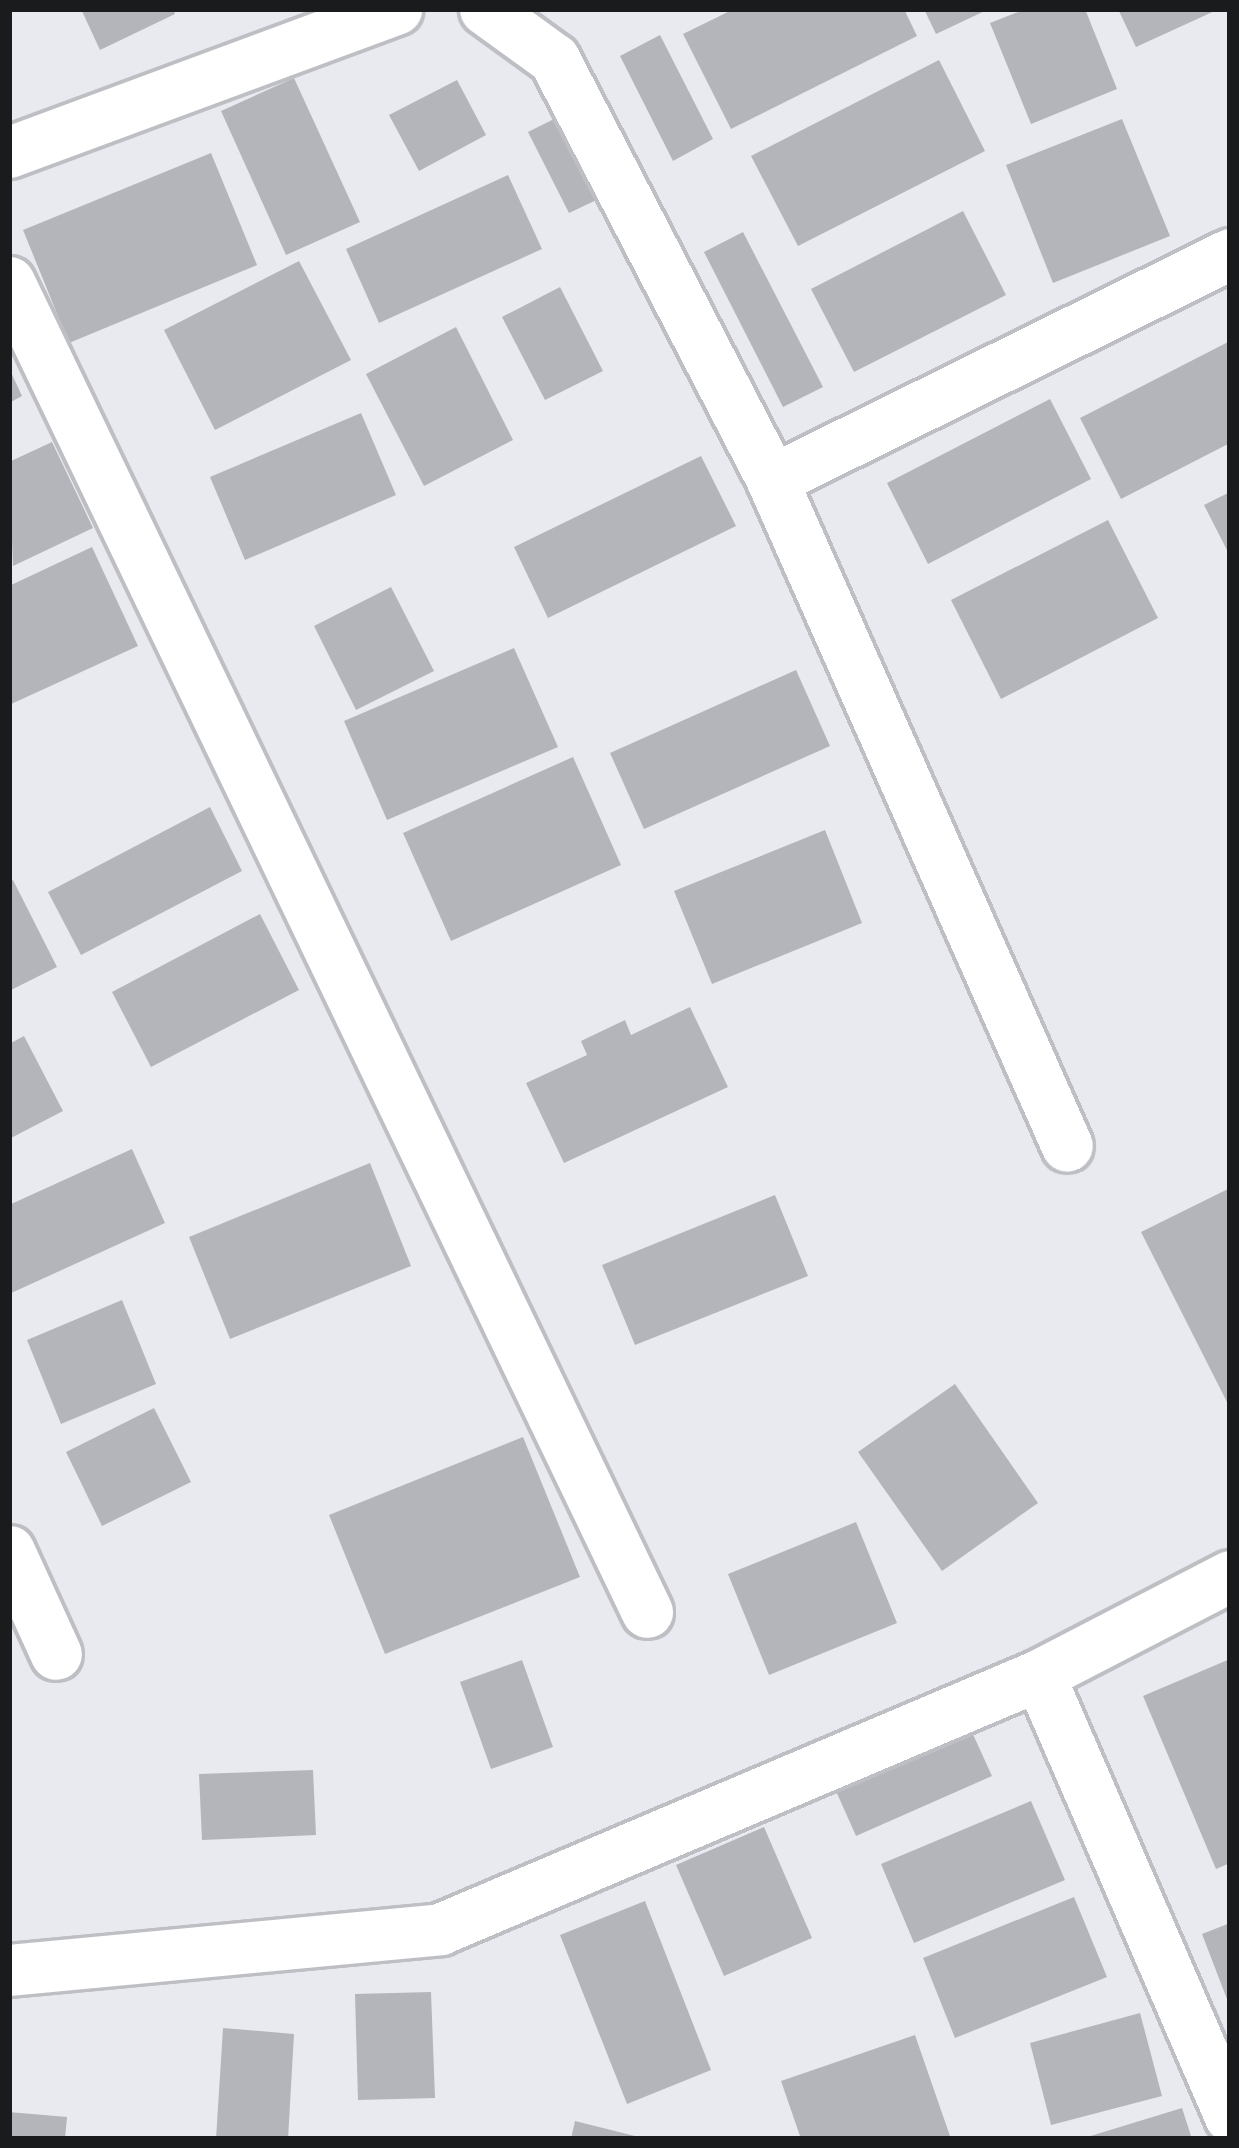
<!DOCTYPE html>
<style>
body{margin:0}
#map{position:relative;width:1239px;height:2148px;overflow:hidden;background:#e9eaf0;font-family:"Golos Text",sans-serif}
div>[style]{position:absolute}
.building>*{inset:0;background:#b4b5ba}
.roads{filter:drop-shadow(3px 0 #bebfc4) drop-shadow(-3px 0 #bebfc4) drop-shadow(0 3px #bebfc4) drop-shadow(0 -3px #bebfc4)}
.street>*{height:51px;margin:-25.5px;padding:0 25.5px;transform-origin:25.5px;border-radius:25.5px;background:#fff}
span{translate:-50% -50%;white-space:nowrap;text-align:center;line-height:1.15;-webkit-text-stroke:9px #f6f8fe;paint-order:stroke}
.frame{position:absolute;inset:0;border:12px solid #1a1b1d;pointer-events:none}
</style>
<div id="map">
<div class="building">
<div style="clip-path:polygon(81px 9px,173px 9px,175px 14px,100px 50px)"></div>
<div style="clip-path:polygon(734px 9px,904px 9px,917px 36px,731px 129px,683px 34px)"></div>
<div style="clip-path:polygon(924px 9px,989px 9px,936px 34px)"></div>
<div style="clip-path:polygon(1026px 9px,1085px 9px,1117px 89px,1031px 124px,990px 23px)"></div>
<div style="clip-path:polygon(1118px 9px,1219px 9px,1136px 47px)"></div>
<div style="clip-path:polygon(660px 35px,713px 139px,673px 161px,620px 56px)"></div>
<div style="clip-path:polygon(939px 60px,985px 151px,798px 246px,751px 156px)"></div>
<div style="clip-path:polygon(294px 78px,360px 222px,286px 255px,221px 111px)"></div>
<div style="clip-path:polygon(457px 80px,486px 135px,419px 171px,389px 115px)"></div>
<div style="clip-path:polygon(566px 113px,607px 195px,569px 213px,528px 132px)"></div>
<div style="clip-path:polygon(1122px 119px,1170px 236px,1053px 283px,1006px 165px)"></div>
<div style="clip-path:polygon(211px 153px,257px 265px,69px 343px,23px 230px)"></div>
<div style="clip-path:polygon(508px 175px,542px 249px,379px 323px,346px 249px)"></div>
<div style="clip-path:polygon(963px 211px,1006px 295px,854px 372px,811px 289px)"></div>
<div style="clip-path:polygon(743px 232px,823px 387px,783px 407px,704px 252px)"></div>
<div style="clip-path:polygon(299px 261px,351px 360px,215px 430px,164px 330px)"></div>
<div style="clip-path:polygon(560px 287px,603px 371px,545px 400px,502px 317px)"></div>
<div style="clip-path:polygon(456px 327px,513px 440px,424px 486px,366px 374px)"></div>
<div style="clip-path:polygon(1230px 341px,1230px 443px,1121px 499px,1080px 418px)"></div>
<div style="clip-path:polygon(9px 368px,22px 396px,9px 403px)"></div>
<div style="clip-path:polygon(1050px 399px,1091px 479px,928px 564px,887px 483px)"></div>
<div style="clip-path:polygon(361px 413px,396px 495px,245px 560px,210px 477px)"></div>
<div style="clip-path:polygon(52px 442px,93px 528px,13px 566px,9px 462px)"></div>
<div style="clip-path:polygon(701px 456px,736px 526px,548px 618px,514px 547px)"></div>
<div style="clip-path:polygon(1230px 492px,1230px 556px,1204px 505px)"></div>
<div style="clip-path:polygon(1108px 520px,1158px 618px,1001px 699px,951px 600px)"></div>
<div style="clip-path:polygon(92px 547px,138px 646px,9px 705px,9px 586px)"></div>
<div style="clip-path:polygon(391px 587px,434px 671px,356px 710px,314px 626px)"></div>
<div style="clip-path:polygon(514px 648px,558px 747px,387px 820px,344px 721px)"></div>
<div style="clip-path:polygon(796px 670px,830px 746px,644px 829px,610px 753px)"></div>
<div style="clip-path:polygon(573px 757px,621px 865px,451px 941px,403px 833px)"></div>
<div style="clip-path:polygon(210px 807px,242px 871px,81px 955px,48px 892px)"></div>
<div style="clip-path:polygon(825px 830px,862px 923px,712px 984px,674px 891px)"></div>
<div style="clip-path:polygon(13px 880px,57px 967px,9px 991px,9px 882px)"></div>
<div style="clip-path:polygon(260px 914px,299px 990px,151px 1067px,112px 992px)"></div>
<div style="clip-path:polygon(690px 1007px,728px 1087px,564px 1163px,526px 1083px,587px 1055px,581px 1041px,625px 1020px,631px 1035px)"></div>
<div style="clip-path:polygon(24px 1036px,63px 1111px,9px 1139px,9px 1044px)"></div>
<div style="clip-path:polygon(132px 1149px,165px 1223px,9px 1294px,9px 1205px)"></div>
<div style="clip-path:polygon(370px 1163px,411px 1266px,230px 1339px,189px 1237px)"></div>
<div style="clip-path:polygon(1230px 1188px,1230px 1408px,1141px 1232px)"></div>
<div style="clip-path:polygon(775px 1195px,808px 1276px,635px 1345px,602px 1265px)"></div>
<div style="clip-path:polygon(122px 1300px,156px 1384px,61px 1424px,27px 1340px)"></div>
<div style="clip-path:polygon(955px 1384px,1038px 1503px,942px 1571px,858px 1452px)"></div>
<div style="clip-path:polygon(154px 1408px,191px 1482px,102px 1526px,66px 1452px)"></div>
<div style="clip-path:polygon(523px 1437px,580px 1577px,385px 1654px,329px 1515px)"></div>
<div style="clip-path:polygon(856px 1522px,897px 1623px,769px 1675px,728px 1574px)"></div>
<div style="clip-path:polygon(1230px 1659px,1230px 1863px,1216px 1869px,1143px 1696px)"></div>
<div style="clip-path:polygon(522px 1660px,553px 1747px,491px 1769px,460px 1682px)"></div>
<div style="clip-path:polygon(971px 1730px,992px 1776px,856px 1836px,836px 1791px)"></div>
<div style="clip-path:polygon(313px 1770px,316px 1835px,202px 1840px,199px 1774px)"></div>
<div style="clip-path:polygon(1031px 1801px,1065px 1880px,914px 1943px,881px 1864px)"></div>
<div style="clip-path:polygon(764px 1827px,812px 1938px,724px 1976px,676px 1865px)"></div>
<div style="clip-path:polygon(1074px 1897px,1107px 1977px,955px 2038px,923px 1958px)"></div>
<div style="clip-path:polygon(645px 1901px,711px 2070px,627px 2104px,560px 1935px)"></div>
<div style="clip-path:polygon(1230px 1923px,1230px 2007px,1202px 1934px)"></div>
<div style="clip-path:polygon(431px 1992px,435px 2098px,358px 2100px,355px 1994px)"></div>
<div style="clip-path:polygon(1140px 2013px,1162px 2096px,1051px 2125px,1030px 2043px)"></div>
<div style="clip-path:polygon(223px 2028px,294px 2034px,288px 2139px,216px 2139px)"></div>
<div style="clip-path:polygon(915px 2035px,951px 2139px,801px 2139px,781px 2081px)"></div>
<div style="clip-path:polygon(1182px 2108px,1192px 2139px,1084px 2139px,1084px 2138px)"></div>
<div style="clip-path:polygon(9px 2112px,67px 2117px,65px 2139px,9px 2139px)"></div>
<div style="clip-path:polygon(575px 2121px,639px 2137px,638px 2139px,571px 2139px)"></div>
</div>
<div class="roads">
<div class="street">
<div style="left:485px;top:9px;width:85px;rotate:35.9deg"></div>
<div style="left:554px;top:59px;width:474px;rotate:62.6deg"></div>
<div style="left:772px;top:480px;width:728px;rotate:66.11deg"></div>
<div style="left:9px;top:152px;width:413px;rotate:-20.3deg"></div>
<div style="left:9px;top:282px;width:1475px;rotate:64.37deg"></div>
<div style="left:772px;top:480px;width:511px;rotate:-26.26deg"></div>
<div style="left:9px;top:1551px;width:113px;rotate:65.5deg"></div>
<div style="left:1039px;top:1675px;width:481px;rotate:66.6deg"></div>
<div style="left:9px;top:1970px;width:433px;rotate:-5.4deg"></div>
<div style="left:440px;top:1929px;width:651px;rotate:-22.98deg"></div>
<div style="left:1039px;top:1675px;width:215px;rotate:-27.4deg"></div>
</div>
</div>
<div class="frame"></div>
</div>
